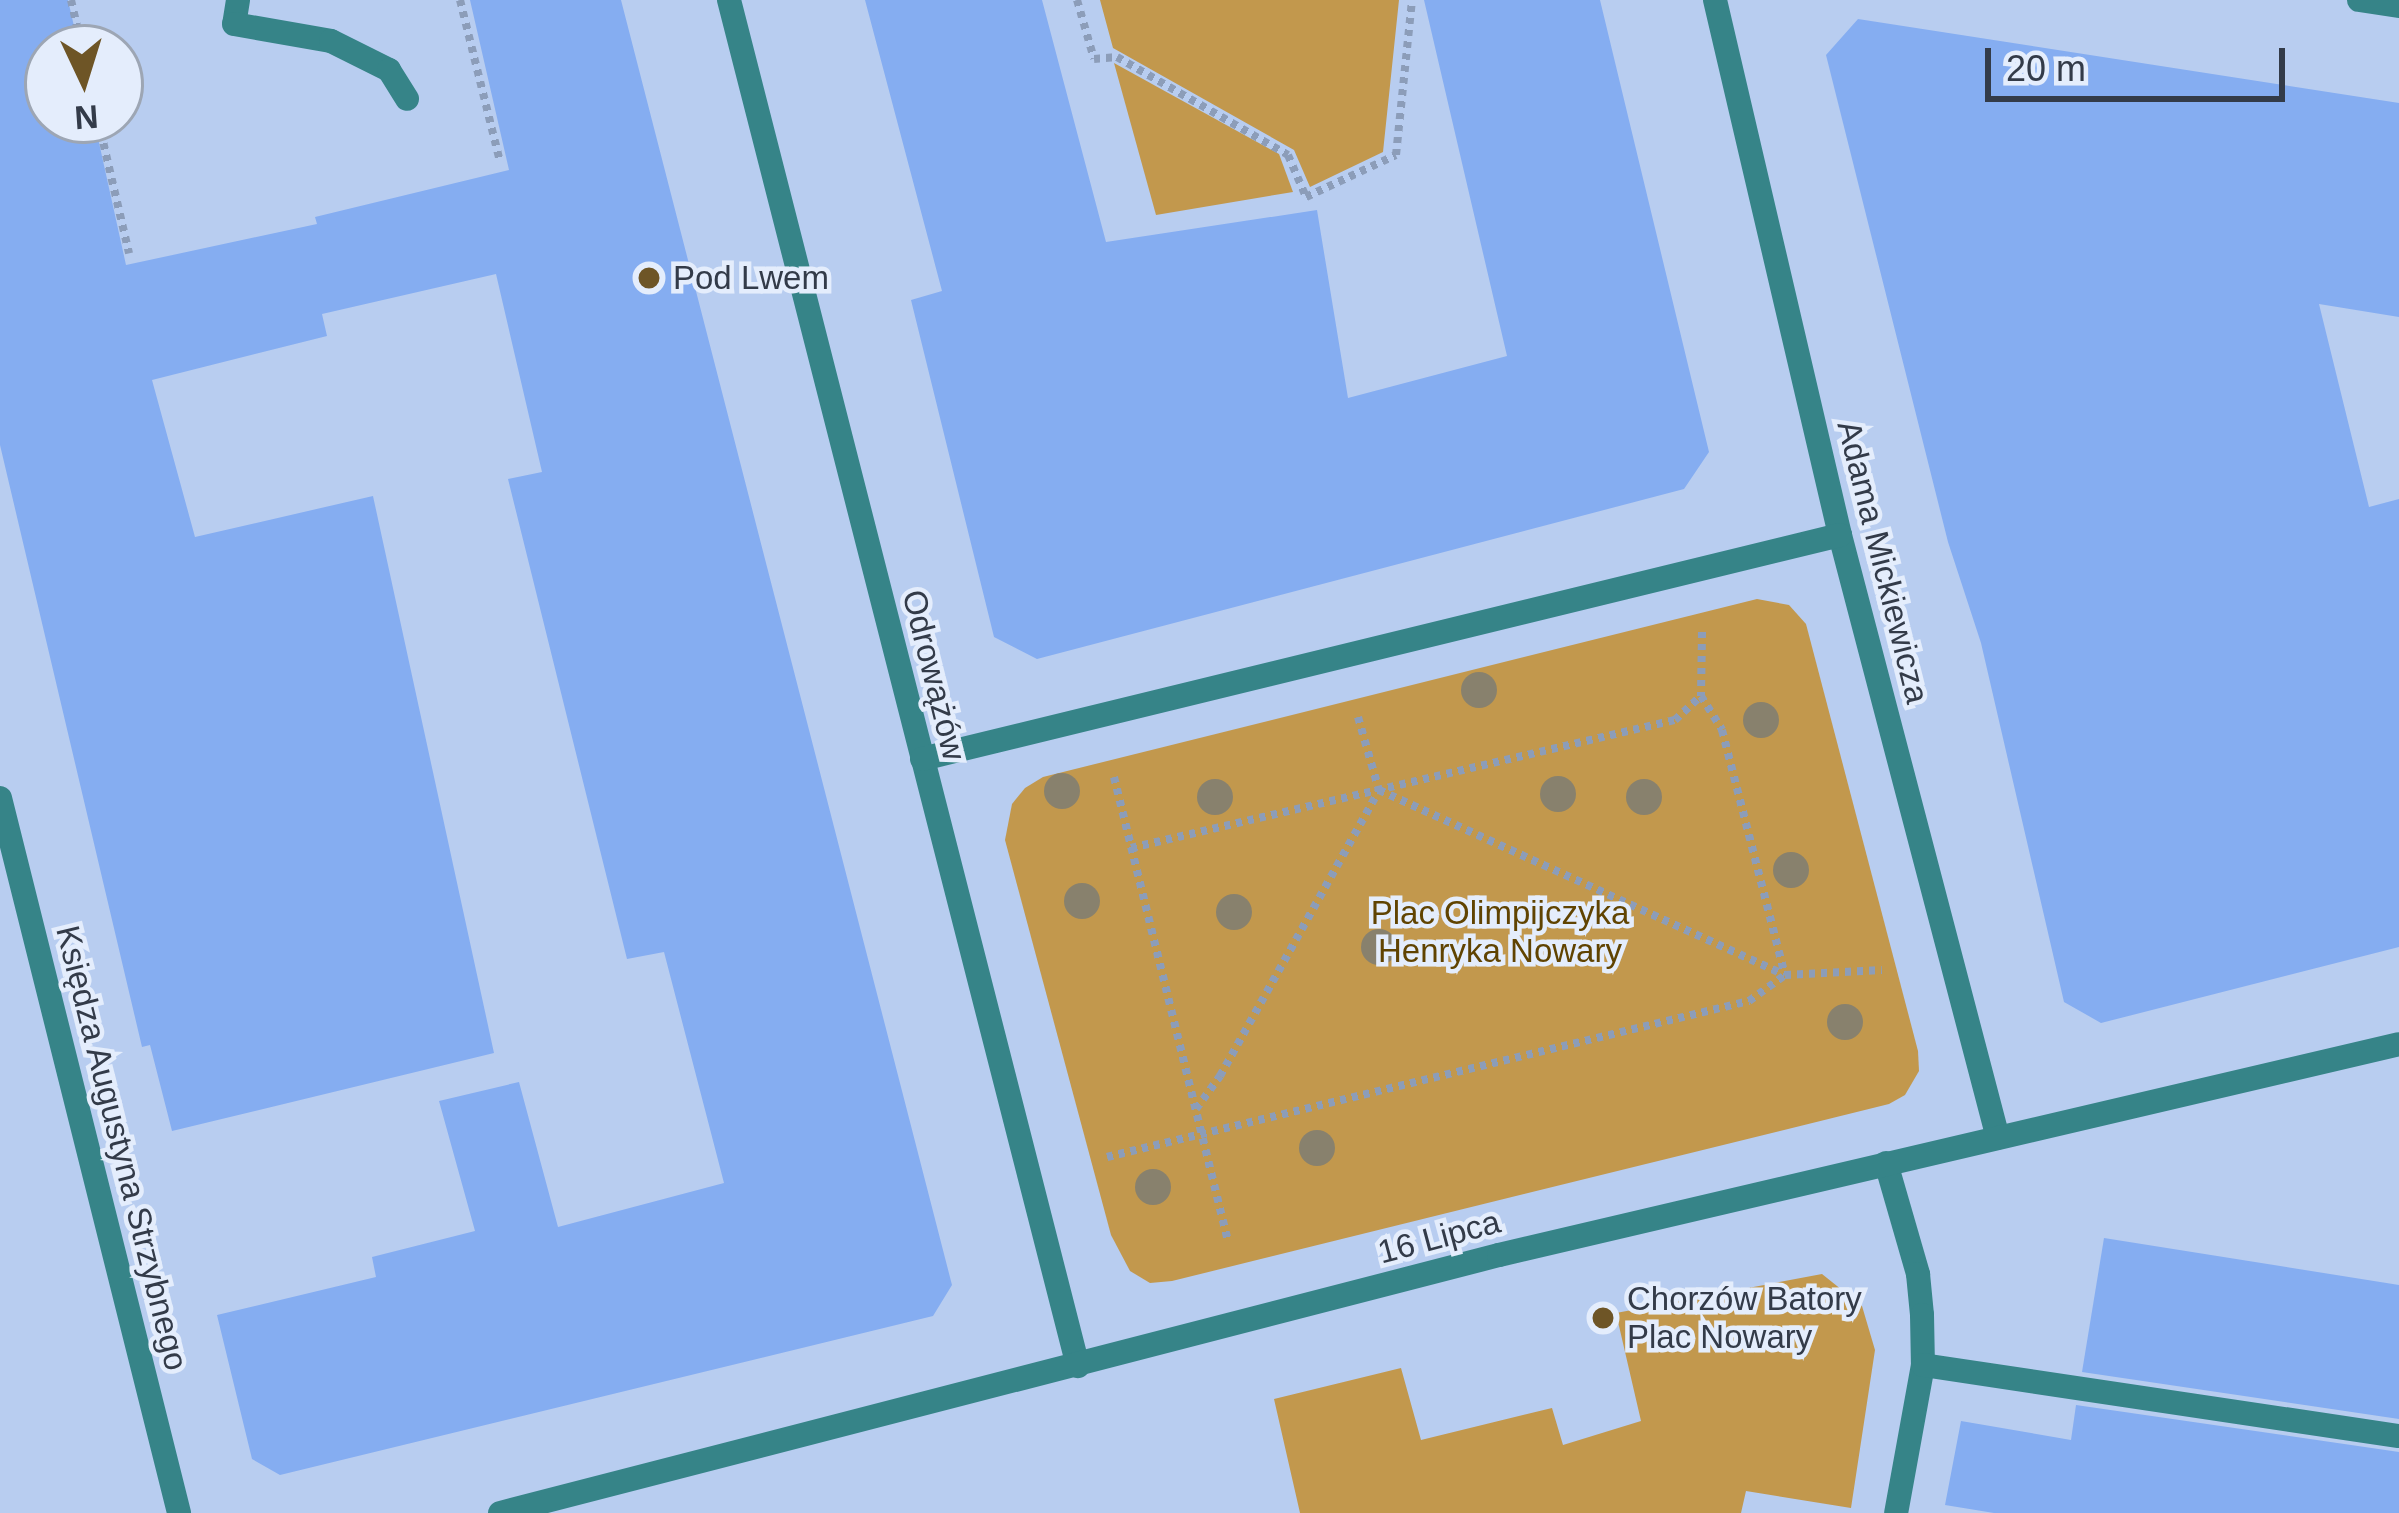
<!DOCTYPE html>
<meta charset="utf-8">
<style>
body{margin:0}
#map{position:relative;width:2399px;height:1513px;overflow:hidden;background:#b8cdf0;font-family:Arial,sans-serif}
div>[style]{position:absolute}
.green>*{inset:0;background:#c2984d}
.building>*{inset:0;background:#85adf1}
.path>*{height:8px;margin-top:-4px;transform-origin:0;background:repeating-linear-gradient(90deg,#8c9db9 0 6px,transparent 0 12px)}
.service>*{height:24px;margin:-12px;padding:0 12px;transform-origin:12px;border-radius:12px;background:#368488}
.minor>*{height:24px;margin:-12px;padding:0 12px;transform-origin:12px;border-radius:12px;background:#368488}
.trees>*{width:36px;height:36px;margin:-18px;border-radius:50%;background:#88816d}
.dots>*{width:33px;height:33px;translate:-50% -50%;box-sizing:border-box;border:6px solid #e4edfc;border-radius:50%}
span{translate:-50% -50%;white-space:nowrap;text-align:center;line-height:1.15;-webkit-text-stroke:9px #e4edfc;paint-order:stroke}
.poi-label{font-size:33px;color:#333b49}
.left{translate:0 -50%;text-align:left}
.street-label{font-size:33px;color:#333b49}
.park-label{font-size:33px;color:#604301}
.north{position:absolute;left:24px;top:24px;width:120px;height:120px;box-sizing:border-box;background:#e4edfc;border:3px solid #9da6b4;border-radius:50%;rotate:176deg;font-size:33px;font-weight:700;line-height:48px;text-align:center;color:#333b49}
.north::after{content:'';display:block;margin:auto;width:42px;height:54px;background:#6e5526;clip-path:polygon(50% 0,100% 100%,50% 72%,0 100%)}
.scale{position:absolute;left:1985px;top:48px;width:300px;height:54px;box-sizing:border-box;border:6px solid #333b49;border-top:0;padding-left:15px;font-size:36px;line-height:42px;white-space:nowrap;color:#333b49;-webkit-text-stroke:9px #e4edfc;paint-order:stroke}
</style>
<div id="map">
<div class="green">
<div style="clip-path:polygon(1100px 0,1399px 0,1383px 152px,1310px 187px,1294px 150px,1113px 48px)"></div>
<div style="clip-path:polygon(1114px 63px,1279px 154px,1293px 192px,1156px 215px)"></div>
<div style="clip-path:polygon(1757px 599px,1789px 605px,1806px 624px,1918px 1051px,1919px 1071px,1905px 1095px,1889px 1104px,1172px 1281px,1150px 1283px,1130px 1271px,1111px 1235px,1005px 840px,1012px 804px,1025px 788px,1043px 777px)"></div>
<div style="clip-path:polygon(1822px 1274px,1862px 1306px,1875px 1350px,1851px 1508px,1746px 1491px,1741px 1513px,1300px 1513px,1274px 1399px,1401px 1368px,1421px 1440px,1552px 1408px,1563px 1445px,1641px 1421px,1616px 1313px)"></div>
</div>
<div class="building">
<div style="clip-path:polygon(0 0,68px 0,79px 48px,48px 48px,48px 120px,94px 120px,126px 265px,317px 224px,315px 217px,509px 170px,470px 0,621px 0,952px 1285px,933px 1316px,280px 1475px,252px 1459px,217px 1315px,376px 1277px,372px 1257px,475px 1231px,439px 1101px,519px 1082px,558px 1227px,724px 1183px,664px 952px,627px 959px,508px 479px,542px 472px,496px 274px,322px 314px,327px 336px,152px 380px,195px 537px,373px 496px,494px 1053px,172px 1131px,150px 1045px,142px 1047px,0 445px)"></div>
<div style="clip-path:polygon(865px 0,1042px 0,1106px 242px,1317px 210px,1348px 398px,1507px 356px,1424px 0,1600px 0,1709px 452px,1684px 489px,1037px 659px,994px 637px,911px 300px,942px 291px)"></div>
<div style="clip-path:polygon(1858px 19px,2399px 103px,2399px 317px,2319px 304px,2369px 507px,2399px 499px,2399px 947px,2101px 1023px,2064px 1002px,1981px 643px,1948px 542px,1826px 55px)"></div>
<div style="clip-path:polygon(2104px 1238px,2399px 1285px,2399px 1419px,2082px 1372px)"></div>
<div style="clip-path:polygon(2076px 1405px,2399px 1452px,2399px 1513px,1994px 1513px,1945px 1505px,1961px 1421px,2071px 1440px)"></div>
</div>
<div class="path">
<div style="left:71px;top:0;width:49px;rotate:77.1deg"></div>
<div style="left:460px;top:0;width:167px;rotate:76.1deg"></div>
<div style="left:1077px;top:0;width:61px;rotate:73.9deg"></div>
<div style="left:1094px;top:59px;width:23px;rotate:-5deg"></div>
<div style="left:1117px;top:57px;width:197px;rotate:29.8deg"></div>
<div style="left:1288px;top:155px;width:46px;rotate:66.8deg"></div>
<div style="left:1306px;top:197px;width:99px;rotate:-25deg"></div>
<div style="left:1396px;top:155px;width:156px;rotate:-84.1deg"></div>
<div style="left:98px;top:120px;width:137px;rotate:76.9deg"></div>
<div style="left:1702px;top:632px;width:64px;rotate:90.9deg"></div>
<div style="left:1701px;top:696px;width:40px;rotate:58deg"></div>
<div style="left:1722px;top:730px;width:253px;rotate:75.6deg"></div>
<div style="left:1358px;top:717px;width:76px;rotate:74deg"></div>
<div style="left:1114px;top:777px;width:479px;rotate:76.2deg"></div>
<div style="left:1131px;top:848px;width:559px;rotate:-13.24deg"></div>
<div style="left:1675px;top:720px;width:35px;rotate:-43deg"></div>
<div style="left:1196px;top:1109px;width:41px;rotate:-54deg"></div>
<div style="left:1220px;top:1076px;width:327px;rotate:-60.9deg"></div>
<div style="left:1379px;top:790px;width:446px;rotate:24.5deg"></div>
<div style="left:1107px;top:1157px;width:661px;rotate:-13.66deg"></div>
<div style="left:1749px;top:1001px;width:44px;rotate:-35.8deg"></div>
<div style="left:1785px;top:975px;width:97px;rotate:-3deg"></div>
</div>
<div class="service">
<div style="left:238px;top:0;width:24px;rotate:99deg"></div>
<div style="left:234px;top:24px;width:98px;rotate:9.9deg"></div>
<div style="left:331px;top:41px;width:65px;rotate:26.6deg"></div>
<div style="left:389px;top:70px;width:34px;rotate:58deg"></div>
<div style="left:1886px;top:1163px;width:116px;rotate:73.9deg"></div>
<div style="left:1918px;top:1274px;width:41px;rotate:84.4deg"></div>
<div style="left:1922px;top:1315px;width:50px;rotate:88.9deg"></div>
<div style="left:1923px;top:1365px;width:150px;rotate:100.3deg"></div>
<div style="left:1923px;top:1365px;width:481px;rotate:8.5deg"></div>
</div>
<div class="minor">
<div style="left:729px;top:0;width:1410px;rotate:75.67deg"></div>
<div style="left:1715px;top:0;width:549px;rotate:76.85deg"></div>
<div style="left:1840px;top:535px;width:623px;rotate:75.32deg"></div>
<div style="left:2359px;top:0;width:40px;rotate:8.5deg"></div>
<div style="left:922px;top:759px;width:945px;rotate:-13.71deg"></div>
<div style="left:0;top:798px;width:737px;rotate:75.94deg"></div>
<div style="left:500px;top:1513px;width:1032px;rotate:-14.48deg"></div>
<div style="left:1499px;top:1255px;width:924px;rotate:-13.19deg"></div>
</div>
<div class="trees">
<div style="left:1479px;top:690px"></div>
<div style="left:1761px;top:720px"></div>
<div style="left:1062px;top:791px"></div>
<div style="left:1558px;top:794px"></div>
<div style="left:1215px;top:797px"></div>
<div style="left:1644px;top:797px"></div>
<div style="left:1791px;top:870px"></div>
<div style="left:1082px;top:901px"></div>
<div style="left:1234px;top:912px"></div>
<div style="left:1379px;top:947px"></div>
<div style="left:1845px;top:1022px"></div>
<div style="left:1317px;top:1148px"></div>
<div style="left:1153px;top:1187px"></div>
</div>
<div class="dots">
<div style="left:649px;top:278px;background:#6e5526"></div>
<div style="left:1603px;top:1318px;background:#6e5526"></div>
</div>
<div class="poi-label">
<span class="left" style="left:673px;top:278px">Pod Lwem</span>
<span class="left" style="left:1627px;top:1318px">Chorzów Batory<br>Plac Nowary</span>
</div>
<div class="street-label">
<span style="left:1883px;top:562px;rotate:76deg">Adama Mickiewicza</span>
<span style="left:934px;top:675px;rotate:76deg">Odrowążów</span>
<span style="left:122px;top:1148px;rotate:76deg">Księdza Augustyna Strzybnego</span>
<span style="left:1439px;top:1237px;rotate:-15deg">16 Lipca</span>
</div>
<div class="park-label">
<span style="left:1500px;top:932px">Plac Olimpijczyka<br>Henryka Nowary</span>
</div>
<div class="north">N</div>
<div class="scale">20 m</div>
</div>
